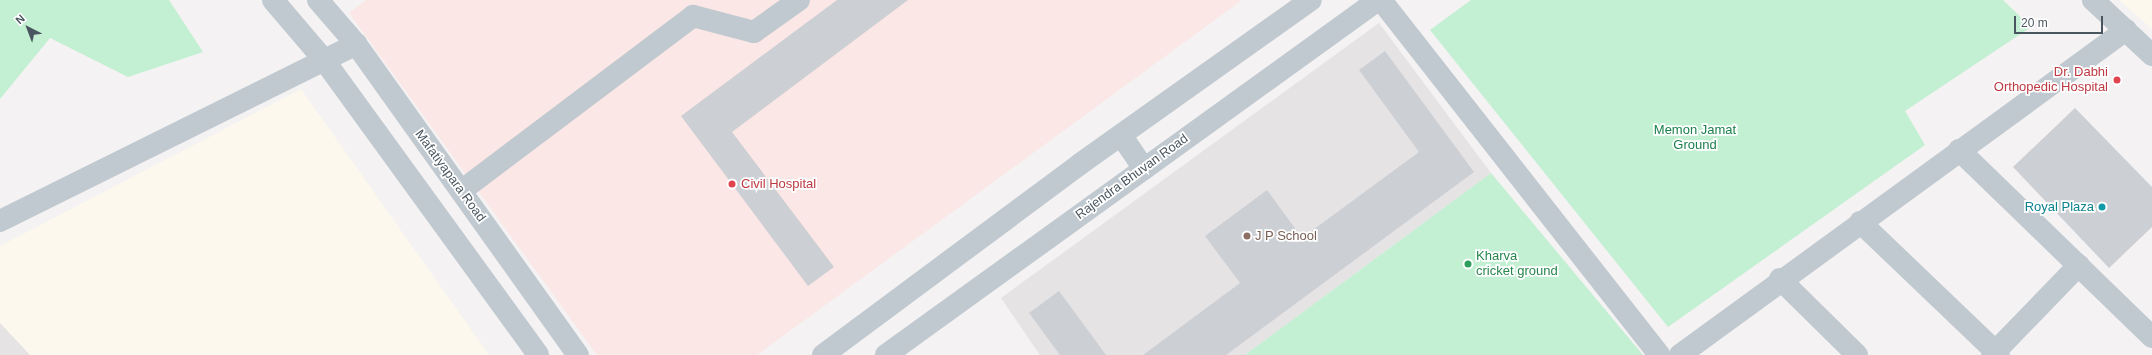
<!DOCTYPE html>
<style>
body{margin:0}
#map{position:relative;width:2152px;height:355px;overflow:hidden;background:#f4f2f2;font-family:Helvetica,sans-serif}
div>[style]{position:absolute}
.commercial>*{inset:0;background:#fcf8ee}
.education>*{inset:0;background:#e5e3e4}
.medical>*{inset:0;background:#fbe7e5}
.green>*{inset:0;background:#c3efd3}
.building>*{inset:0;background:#cccfd4}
.minor>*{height:22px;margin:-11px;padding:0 11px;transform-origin:11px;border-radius:11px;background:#c0c9d0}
.dots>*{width:11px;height:11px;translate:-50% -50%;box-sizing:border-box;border:2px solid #fff;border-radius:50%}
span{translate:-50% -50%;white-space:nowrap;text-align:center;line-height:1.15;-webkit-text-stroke:3.5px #fff;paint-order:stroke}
.health-label{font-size:13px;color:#be3a42}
.right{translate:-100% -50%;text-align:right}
.left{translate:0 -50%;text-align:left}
.park-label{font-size:13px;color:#1b804c}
.street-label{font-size:13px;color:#4a565f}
.culture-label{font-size:13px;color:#0d838f}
.education-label{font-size:13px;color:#785e54}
.leisure-label{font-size:13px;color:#27864d}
.north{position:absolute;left:8px;top:8px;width:40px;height:40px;-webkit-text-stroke:3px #fff;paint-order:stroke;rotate:318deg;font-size:11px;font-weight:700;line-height:16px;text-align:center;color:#4a565f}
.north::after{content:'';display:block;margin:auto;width:14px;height:18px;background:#4a565f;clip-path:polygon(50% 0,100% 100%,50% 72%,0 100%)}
.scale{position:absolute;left:2014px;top:16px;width:89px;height:18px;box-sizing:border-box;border:2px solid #4a565f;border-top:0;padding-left:5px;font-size:12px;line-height:14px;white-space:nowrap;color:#4a565f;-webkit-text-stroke:3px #fff;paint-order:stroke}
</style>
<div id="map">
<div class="commercial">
<div style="clip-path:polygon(2119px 0,2152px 0,2152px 29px)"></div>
<div style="clip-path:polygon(301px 89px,489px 355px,30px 355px,0 323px,0 246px)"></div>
</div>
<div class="education">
<div style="clip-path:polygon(1379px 23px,1491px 173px,1245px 355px,1040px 355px,1001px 298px)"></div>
<div style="clip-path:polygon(0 323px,30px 355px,0 355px)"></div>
</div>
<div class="medical">
<div style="clip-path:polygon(366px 0,1242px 0,757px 355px,597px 355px,349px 13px)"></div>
</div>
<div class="green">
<div style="clip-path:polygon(0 0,169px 0,203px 52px,128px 77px,50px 38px,0 99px)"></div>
<div style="clip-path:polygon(1471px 0,2003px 0,2031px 27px,1905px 111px,1925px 145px,1668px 327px,1430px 30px)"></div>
<div style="clip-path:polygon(1491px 173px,1643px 355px,1245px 355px)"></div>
</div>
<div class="building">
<div style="clip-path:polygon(837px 0,908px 0,732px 132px,834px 267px,808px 286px,681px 116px)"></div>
<div style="clip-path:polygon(1385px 51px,1474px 172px,1226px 355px,1143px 355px,1240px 283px,1205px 236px,1267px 190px,1302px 238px,1419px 152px,1359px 70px)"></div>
<div style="clip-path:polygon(2075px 108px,2152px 187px,2152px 227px,2109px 268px,2013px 167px)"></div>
<div style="clip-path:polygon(1059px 291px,1106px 355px,1060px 355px,1029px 313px)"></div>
</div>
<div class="minor">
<div style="left:273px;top:0;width:79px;rotate:49.6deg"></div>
<div style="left:324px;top:60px;width:364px;rotate:54deg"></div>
<div style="left:318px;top:0;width:58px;rotate:49.2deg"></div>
<div style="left:356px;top:44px;width:382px;rotate:54.5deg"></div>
<div style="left:1381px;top:0;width:451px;rotate:51.9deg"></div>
<div style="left:2093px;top:0;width:81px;rotate:43deg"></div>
<div style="left:1121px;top:135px;width:41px;rotate:55.9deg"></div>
<div style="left:1959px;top:150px;width:269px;rotate:44.1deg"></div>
<div style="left:461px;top:191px;width:291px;rotate:-37deg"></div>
<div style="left:693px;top:16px;width:63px;rotate:14.7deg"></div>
<div style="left:754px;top:32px;width:55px;rotate:-35.4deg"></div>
<div style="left:0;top:221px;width:398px;rotate:-26.4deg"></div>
<div style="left:1860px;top:222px;width:192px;rotate:43.7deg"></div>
<div style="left:1780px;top:279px;width:108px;rotate:44.6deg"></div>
<div style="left:823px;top:355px;width:320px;rotate:-36.6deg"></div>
<div style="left:1080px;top:164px;width:283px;rotate:-35.4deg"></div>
<div style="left:886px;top:355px;width:607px;rotate:-35.81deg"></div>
<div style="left:1680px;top:355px;width:552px;rotate:-36.08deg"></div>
<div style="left:1992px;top:355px;width:125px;rotate:-46deg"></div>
</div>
<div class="dots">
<div style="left:2117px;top:80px;background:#e0444e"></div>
<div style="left:732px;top:184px;background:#e0444e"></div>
<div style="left:2102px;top:207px;background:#0f9aa8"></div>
<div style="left:1247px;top:236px;background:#8d6e63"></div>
<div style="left:1468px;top:264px;background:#2e9e5b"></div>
</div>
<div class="health-label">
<span class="right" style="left:2108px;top:80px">Dr. Dabhi<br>Orthopedic Hospital</span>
<span class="left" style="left:741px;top:184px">Civil Hospital</span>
</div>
<div class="park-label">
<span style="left:1695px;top:138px">Memon Jamat<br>Ground</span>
</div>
<div class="street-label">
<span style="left:450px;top:176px;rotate:54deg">Mafatiyapara Road</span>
<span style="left:1132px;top:177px;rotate:-36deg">Rajendra Bhuvan Road</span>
</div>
<div class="culture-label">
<span class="right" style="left:2094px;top:207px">Royal Plaza</span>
</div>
<div class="education-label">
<span class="left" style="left:1255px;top:236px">J P School</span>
</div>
<div class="leisure-label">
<span class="left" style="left:1476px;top:264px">Kharva<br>cricket ground</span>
</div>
<div class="north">N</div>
<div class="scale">20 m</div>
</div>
